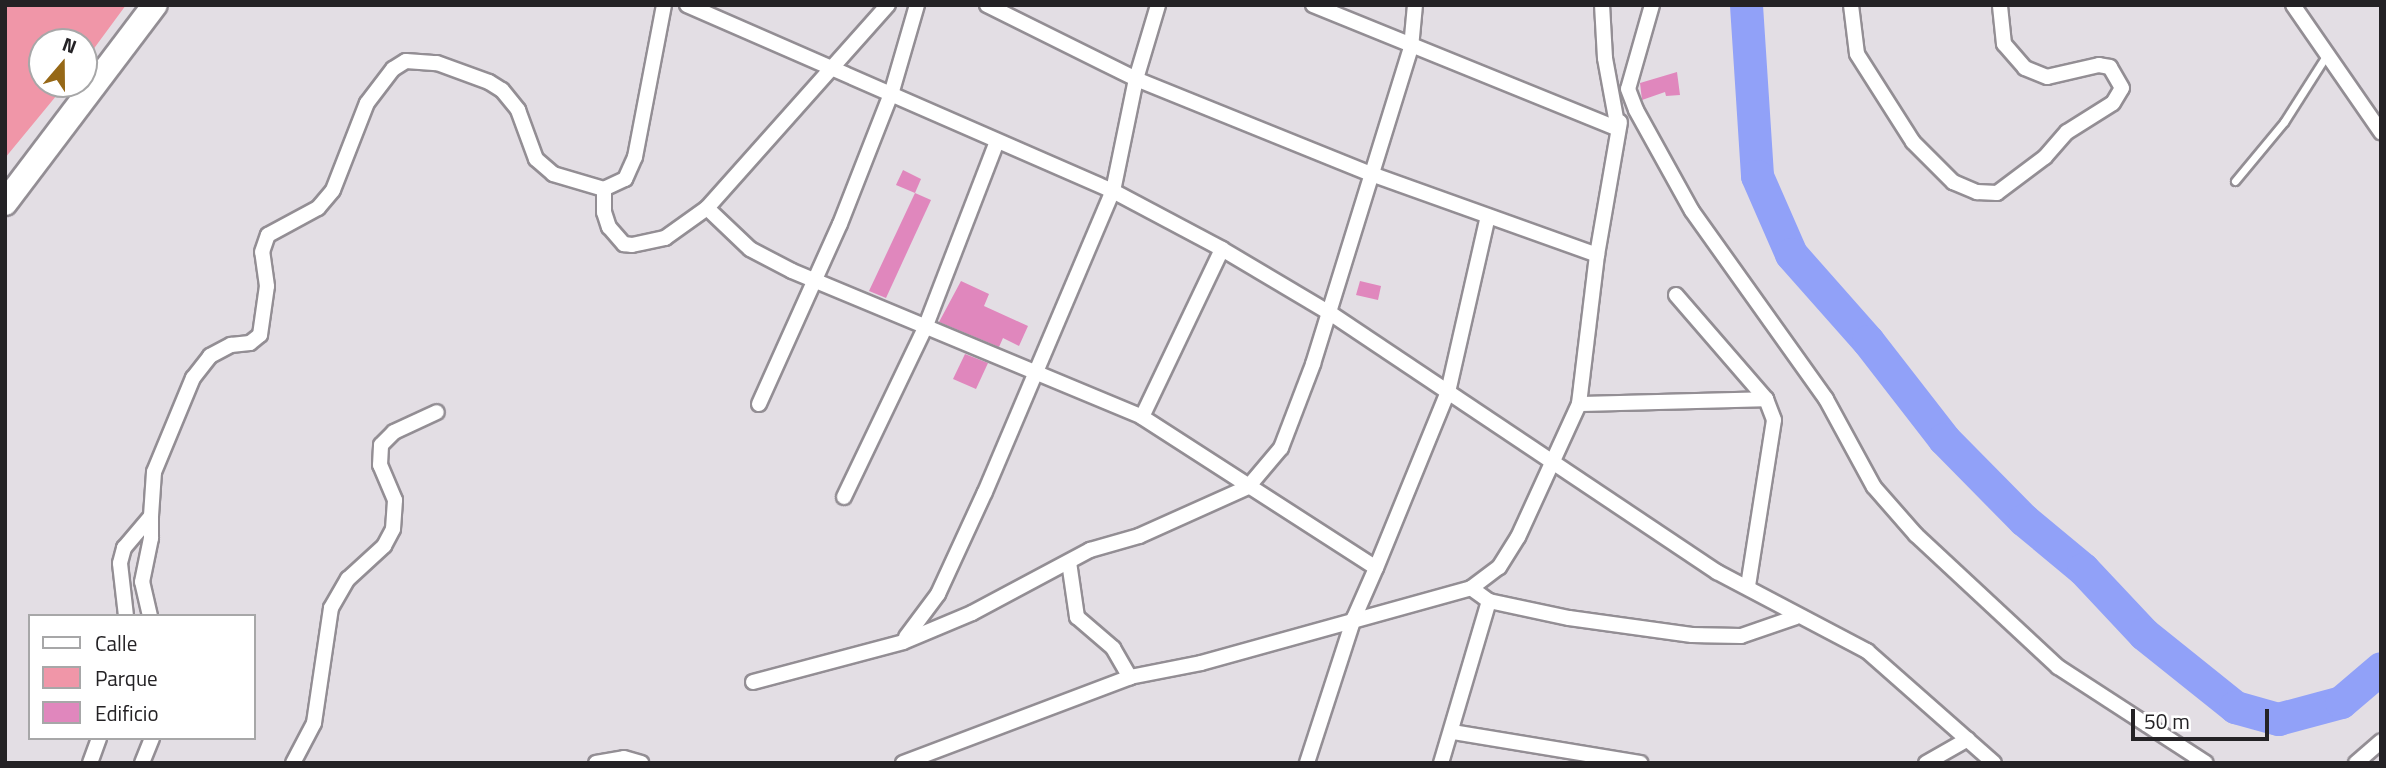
<!DOCTYPE html>
<style>
body{margin:0}
#map{position:relative;width:2386px;height:768px;overflow:hidden;background:#e3dee4;font-family:"Titillium Web",sans-serif}
div>[style]{position:absolute}
.green>*{inset:0;background:#f096a8}
.river>*{height:33px;margin:-16.5px;padding:0 16.5px;transform-origin:16.5px;border-radius:16.5px;background:#91a1f8}
.building>*{inset:0;background:#e087bd}
.roads{filter:drop-shadow(2px 0 #938e94) drop-shadow(-2px 0 #938e94) drop-shadow(0 2px #938e94) drop-shadow(0 -2px #938e94)}
.service>*{height:7px;margin:-3.5px;padding:0 3.5px;transform-origin:3.5px;border-radius:3.5px;background:#fff}
.minor>*{height:14px;margin:-7px;padding:0 7px;transform-origin:7px;border-radius:7px;background:#fff}
.trunk>*{height:24px;margin:-12px;padding:0 12px;transform-origin:12px;border-radius:12px;background:#fff}
span{translate:-50% -50%;white-space:nowrap;text-align:center;line-height:1.15;-webkit-text-stroke:7px #fff;paint-order:stroke}
.frame{position:absolute;inset:0;border:7px solid #242225;pointer-events:none}
.legend{position:absolute;left:28px;top:614px;width:228px;height:126px;box-sizing:border-box;background:#fff;border:2px solid #a7a7a8;margin:0;padding:9px 12px;list-style:none;font-size:21px;color:#242225}
.legend li{display:flex;align-items:center;gap:14px;height:35px}
.legend b{width:35px;border:2px solid #a7a7a8}
.north{position:absolute;left:28px;top:28px;width:70px;height:70px;box-sizing:border-box;background:#fff;border:2px solid #a7a7a8;border-radius:50%;rotate:20deg;font-size:19px;font-weight:700;line-height:28px;text-align:center;color:#242225}
.north::after{content:'';display:block;margin:auto;width:24px;height:32px;background:#966817;clip-path:polygon(50% 0,100% 100%,50% 72%,0 100%)}
.scale{position:absolute;left:2131px;top:709px;width:138px;height:32px;box-sizing:border-box;border:4px solid #242225;border-top:0;padding-left:9px;font-size:21px;line-height:24px;white-space:nowrap;color:#242225;-webkit-text-stroke:5px #fff;paint-order:stroke}
</style>
<div id="map">
<div class="green">
<div style="clip-path:polygon(5px 5px,126px 5px,84px 62px,84px 42px,42px 42px,42px 84px,66px 84px,5px 158px)"></div>
</div>
<div class="river">
<div style="left:1746px;top:5px;width:171px;rotate:86.3deg"></div>
<div style="left:1757px;top:176px;width:85px;rotate:66.4deg"></div>
<div style="left:1791px;top:254px;width:116px;rotate:48.5deg"></div>
<div style="left:1868px;top:341px;width:124px;rotate:52.2deg"></div>
<div style="left:1944px;top:439px;width:114px;rotate:45.4deg"></div>
<div style="left:2024px;top:520px;width:77px;rotate:39.7deg"></div>
<div style="left:2083px;top:569px;width:89px;rotate:46.8deg"></div>
<div style="left:2144px;top:634px;width:117px;rotate:38.7deg"></div>
<div style="left:2235px;top:707px;width:45px;rotate:15.6deg"></div>
<div style="left:2278px;top:719px;width:65px;rotate:-15.1deg"></div>
<div style="left:2341px;top:702px;width:52px;rotate:-40.4deg"></div>
</div>
<div class="building">
<div style="clip-path:polygon(1677px 72px,1680px 95px,1666px 96px,1665px 92px,1642px 100px,1640px 83px)"></div>
<div style="clip-path:polygon(903px 170px,921px 179px,915px 193px,896px 185px)"></div>
<div style="clip-path:polygon(915px 193px,931px 200px,886px 298px,869px 291px)"></div>
<div style="clip-path:polygon(961px 281px,989px 294px,984px 306px,1028px 326px,1019px 346px,1003px 338px,999px 347px,939px 322px)"></div>
<div style="clip-path:polygon(1360px 281px,1381px 286px,1378px 300px,1356px 295px)"></div>
<div style="clip-path:polygon(965px 354px,988px 363px,976px 389px,953px 379px)"></div>
</div>
<div class="roads">
<div class="service">
<div style="left:2235px;top:181px;width:77px;rotate:-50.3deg"></div>
<div style="left:2284px;top:122px;width:78px;rotate:-57.5deg"></div>
</div>
<div class="minor">
<div style="left:664px;top:5px;width:155px;rotate:100.8deg"></div>
<div style="left:635px;top:157px;width:24px;rotate:114deg"></div>
<div style="left:625px;top:179px;width:23px;rotate:155deg"></div>
<div style="left:604px;top:189px;width:23px;rotate:90deg"></div>
<div style="left:604px;top:212px;width:16px;rotate:72deg"></div>
<div style="left:609px;top:227px;width:23px;rotate:49deg"></div>
<div style="left:624px;top:244px;width:8px;rotate:7deg"></div>
<div style="left:632px;top:245px;width:34px;rotate:-12deg"></div>
<div style="left:665px;top:238px;width:52px;rotate:-35.5deg"></div>
<div style="left:707px;top:208px;width:272px;rotate:-48.3deg"></div>
<div style="left:687px;top:5px;width:465px;rotate:23.6deg"></div>
<div style="left:1113px;top:191px;width:123px;rotate:28deg"></div>
<div style="left:1222px;top:249px;width:126px;rotate:30.7deg"></div>
<div style="left:1330px;top:313px;width:466px;rotate:33.8deg"></div>
<div style="left:1717px;top:572px;width:170px;rotate:27.8deg"></div>
<div style="left:1867px;top:651px;width:169px;rotate:41.4deg"></div>
<div style="left:987px;top:5px;width:166px;rotate:26.4deg"></div>
<div style="left:1136px;top:79px;width:257px;rotate:22deg"></div>
<div style="left:1374px;top:175px;width:237px;rotate:19.7deg"></div>
<div style="left:1597px;top:255px;width:150px;rotate:96.9deg"></div>
<div style="left:1579px;top:404px;width:146px;rotate:114.6deg"></div>
<div style="left:1518px;top:537px;width:36px;rotate:122deg"></div>
<div style="left:1499px;top:567px;width:35px;rotate:143deg"></div>
<div style="left:1313px;top:5px;width:329px;rotate:22.1deg"></div>
<div style="left:1618px;top:129px;width:72px;rotate:-100.4deg"></div>
<div style="left:1605px;top:58px;width:53px;rotate:-93.2deg"></div>
<div style="left:1652px;top:5px;width:87px;rotate:105.9deg"></div>
<div style="left:1628px;top:89px;width:22px;rotate:69deg"></div>
<div style="left:1636px;top:110px;width:115px;rotate:61deg"></div>
<div style="left:1692px;top:211px;width:231px;rotate:54.5deg"></div>
<div style="left:1826px;top:399px;width:100px;rotate:61.4deg"></div>
<div style="left:1874px;top:487px;width:64px;rotate:48.8deg"></div>
<div style="left:1916px;top:535px;width:194px;rotate:42.9deg"></div>
<div style="left:2058px;top:667px;width:176px;rotate:33deg"></div>
<div style="left:1851px;top:5px;width:49px;rotate:83deg"></div>
<div style="left:1857px;top:54px;width:104px;rotate:57.5deg"></div>
<div style="left:1913px;top:142px;width:57px;rotate:45deg"></div>
<div style="left:1953px;top:182px;width:26px;rotate:23deg"></div>
<div style="left:1977px;top:192px;width:20px;rotate:3deg"></div>
<div style="left:1997px;top:193px;width:60px;rotate:-36.9deg"></div>
<div style="left:2045px;top:157px;width:33px;rotate:-49deg"></div>
<div style="left:2067px;top:132px;width:54px;rotate:-32.2deg"></div>
<div style="left:2113px;top:103px;width:17px;rotate:-59deg"></div>
<div style="left:2122px;top:88px;width:24px;rotate:-120deg"></div>
<div style="left:2110px;top:67px;width:11px;rotate:-170deg"></div>
<div style="left:2099px;top:65px;width:53px;rotate:167deg"></div>
<div style="left:2047px;top:77px;width:24px;rotate:-158deg"></div>
<div style="left:2025px;top:68px;width:32px;rotate:-131deg"></div>
<div style="left:2004px;top:44px;width:39px;rotate:-96deg"></div>
<div style="left:2293px;top:5px;width:155px;rotate:55.3deg"></div>
<div style="left:707px;top:208px;width:59px;rotate:43.6deg"></div>
<div style="left:750px;top:249px;width:47px;rotate:27.6deg"></div>
<div style="left:792px;top:271px;width:379px;rotate:22.6deg"></div>
<div style="left:1142px;top:417px;width:278px;rotate:32.8deg"></div>
<div style="left:1376px;top:568px;width:55px;rotate:113.7deg"></div>
<div style="left:1354px;top:618px;width:152px;rotate:108deg"></div>
<div style="left:1597px;top:255px;width:135px;rotate:-80.2deg"></div>
<div style="left:1676px;top:295px;width:138px;rotate:49.1deg"></div>
<div style="left:1766px;top:399px;width:22px;rotate:69deg"></div>
<div style="left:1774px;top:420px;width:168px;rotate:98.9deg"></div>
<div style="left:759px;top:404px;width:197px;rotate:-65.8deg"></div>
<div style="left:840px;top:224px;width:143px;rotate:-68.6deg"></div>
<div style="left:892px;top:91px;width:90px;rotate:-73.8deg"></div>
<div style="left:1579px;top:404px;width:187px;rotate:-1.5deg"></div>
<div style="left:1142px;top:417px;width:186px;rotate:-64.5deg"></div>
<div style="left:844px;top:497px;width:187px;rotate:-64.4deg"></div>
<div style="left:925px;top:328px;width:200px;rotate:-68.9deg"></div>
<div style="left:1069px;top:562px;width:56px;rotate:81.7deg"></div>
<div style="left:1077px;top:617px;width:48px;rotate:40.7deg"></div>
<div style="left:1113px;top:648px;width:34px;rotate:60deg"></div>
<div style="left:1376px;top:568px;width:190px;rotate:-67.8deg"></div>
<div style="left:1448px;top:392px;width:180px;rotate:-77.2deg"></div>
<div style="left:126px;top:616px;width:53px;rotate:-96.5deg"></div>
<div style="left:120px;top:563px;width:16px;rotate:-75deg"></div>
<div style="left:124px;top:548px;width:42px;rotate:-49.8deg"></div>
<div style="left:151px;top:516px;width:44px;rotate:-86.1deg"></div>
<div style="left:154px;top:472px;width:102px;rotate:-67.5deg"></div>
<div style="left:193px;top:378px;width:28px;rotate:-52deg"></div>
<div style="left:210px;top:356px;width:24px;rotate:-28deg"></div>
<div style="left:231px;top:345px;width:19px;rotate:-6deg"></div>
<div style="left:250px;top:343px;width:13px;rotate:-39deg"></div>
<div style="left:260px;top:335px;width:49px;rotate:-81.9deg"></div>
<div style="left:267px;top:286px;width:34px;rotate:-98deg"></div>
<div style="left:262px;top:252px;width:18px;rotate:-71deg"></div>
<div style="left:268px;top:235px;width:57px;rotate:-28.4deg"></div>
<div style="left:318px;top:208px;width:23px;rotate:-50deg"></div>
<div style="left:333px;top:190px;width:93px;rotate:-68.7deg"></div>
<div style="left:367px;top:103px;width:43px;rotate:-52.6deg"></div>
<div style="left:393px;top:69px;width:15px;rotate:-32deg"></div>
<div style="left:406px;top:61px;width:31px;rotate:4deg"></div>
<div style="left:437px;top:63px;width:55px;rotate:20.1deg"></div>
<div style="left:489px;top:82px;width:15px;rotate:32deg"></div>
<div style="left:502px;top:90px;width:26px;rotate:51deg"></div>
<div style="left:518px;top:110px;width:52px;rotate:69.8deg"></div>
<div style="left:536px;top:159px;width:23px;rotate:41deg"></div>
<div style="left:553px;top:174px;width:53px;rotate:16.4deg"></div>
<div style="left:150px;top:616px;width:35px;rotate:-103deg"></div>
<div style="left:142px;top:582px;width:45px;rotate:-78.4deg"></div>
<div style="left:151px;top:538px;width:22px;rotate:-90deg"></div>
<div style="left:906px;top:637px;width:54px;rotate:-53.3deg"></div>
<div style="left:938px;top:594px;width:112px;rotate:-65.3deg"></div>
<div style="left:985px;top:492px;width:327px;rotate:-67deg"></div>
<div style="left:1113px;top:191px;width:114px;rotate:-78.4deg"></div>
<div style="left:1136px;top:79px;width:77px;rotate:-73.4deg"></div>
<div style="left:753px;top:682px;width:155px;rotate:-14.9deg"></div>
<div style="left:903px;top:642px;width:75px;rotate:-22.8deg"></div>
<div style="left:972px;top:613px;width:134px;rotate:-28.1deg"></div>
<div style="left:1090px;top:550px;width:51px;rotate:-15.9deg"></div>
<div style="left:1139px;top:536px;width:120px;rotate:-24.2deg"></div>
<div style="left:1248px;top:487px;width:51px;rotate:-49.8deg"></div>
<div style="left:1281px;top:448px;width:90px;rotate:-69.1deg"></div>
<div style="left:1313px;top:364px;width:331px;rotate:-72.8deg"></div>
<div style="left:1411px;top:48px;width:43px;rotate:-84.7deg"></div>
<div style="left:1453px;top:732px;width:190px;rotate:9.4deg"></div>
<div style="left:90px;top:763px;width:27px;rotate:-70deg"></div>
<div style="left:142px;top:763px;width:27px;rotate:-68deg"></div>
<div style="left:293px;top:763px;width:45px;rotate:-62.3deg"></div>
<div style="left:314px;top:723px;width:116px;rotate:-81.6deg"></div>
<div style="left:331px;top:608px;width:34px;rotate:-60deg"></div>
<div style="left:348px;top:579px;width:49px;rotate:-42.5deg"></div>
<div style="left:384px;top:546px;width:19px;rotate:-62deg"></div>
<div style="left:393px;top:529px;width:29px;rotate:-86deg"></div>
<div style="left:395px;top:500px;width:38px;rotate:-113deg"></div>
<div style="left:380px;top:465px;width:20px;rotate:-87deg"></div>
<div style="left:381px;top:445px;width:18px;rotate:-45deg"></div>
<div style="left:394px;top:432px;width:47px;rotate:-24.9deg"></div>
<div style="left:596px;top:763px;width:28px;rotate:-10deg"></div>
<div style="left:624px;top:758px;width:18px;rotate:16deg"></div>
<div style="left:903px;top:763px;width:243px;rotate:-20.7deg"></div>
<div style="left:1130px;top:677px;width:72px;rotate:-11.2deg"></div>
<div style="left:1201px;top:663px;width:280px;rotate:-15.5deg"></div>
<div style="left:1471px;top:588px;width:22px;rotate:36deg"></div>
<div style="left:1489px;top:601px;width:82px;rotate:12deg"></div>
<div style="left:1569px;top:618px;width:124px;rotate:7.9deg"></div>
<div style="left:1692px;top:635px;width:49px;rotate:1.2deg"></div>
<div style="left:1741px;top:636px;width:58px;rotate:-19.1deg"></div>
<div style="left:1441px;top:763px;width:169px;rotate:-73.5deg"></div>
<div style="left:1926px;top:763px;width:48px;rotate:-29.7deg"></div>
<div style="left:2356px;top:763px;width:33px;rotate:-41deg"></div>
</div>
<div class="trunk">
<div style="left:5px;top:203px;width:248px;rotate:-52.9deg"></div>
</div>
</div>
<div class="frame"></div>
<ul class="legend">
<li><b style="height:9px;background:#fff"></b>Calle</li>
<li><b style="height:19px;background:#f096a8"></b>Parque</li>
<li><b style="height:19px;background:#e087bd"></b>Edificio</li>
</ul>
<div class="north">N</div>
<div class="scale">50 m</div>
</div>
